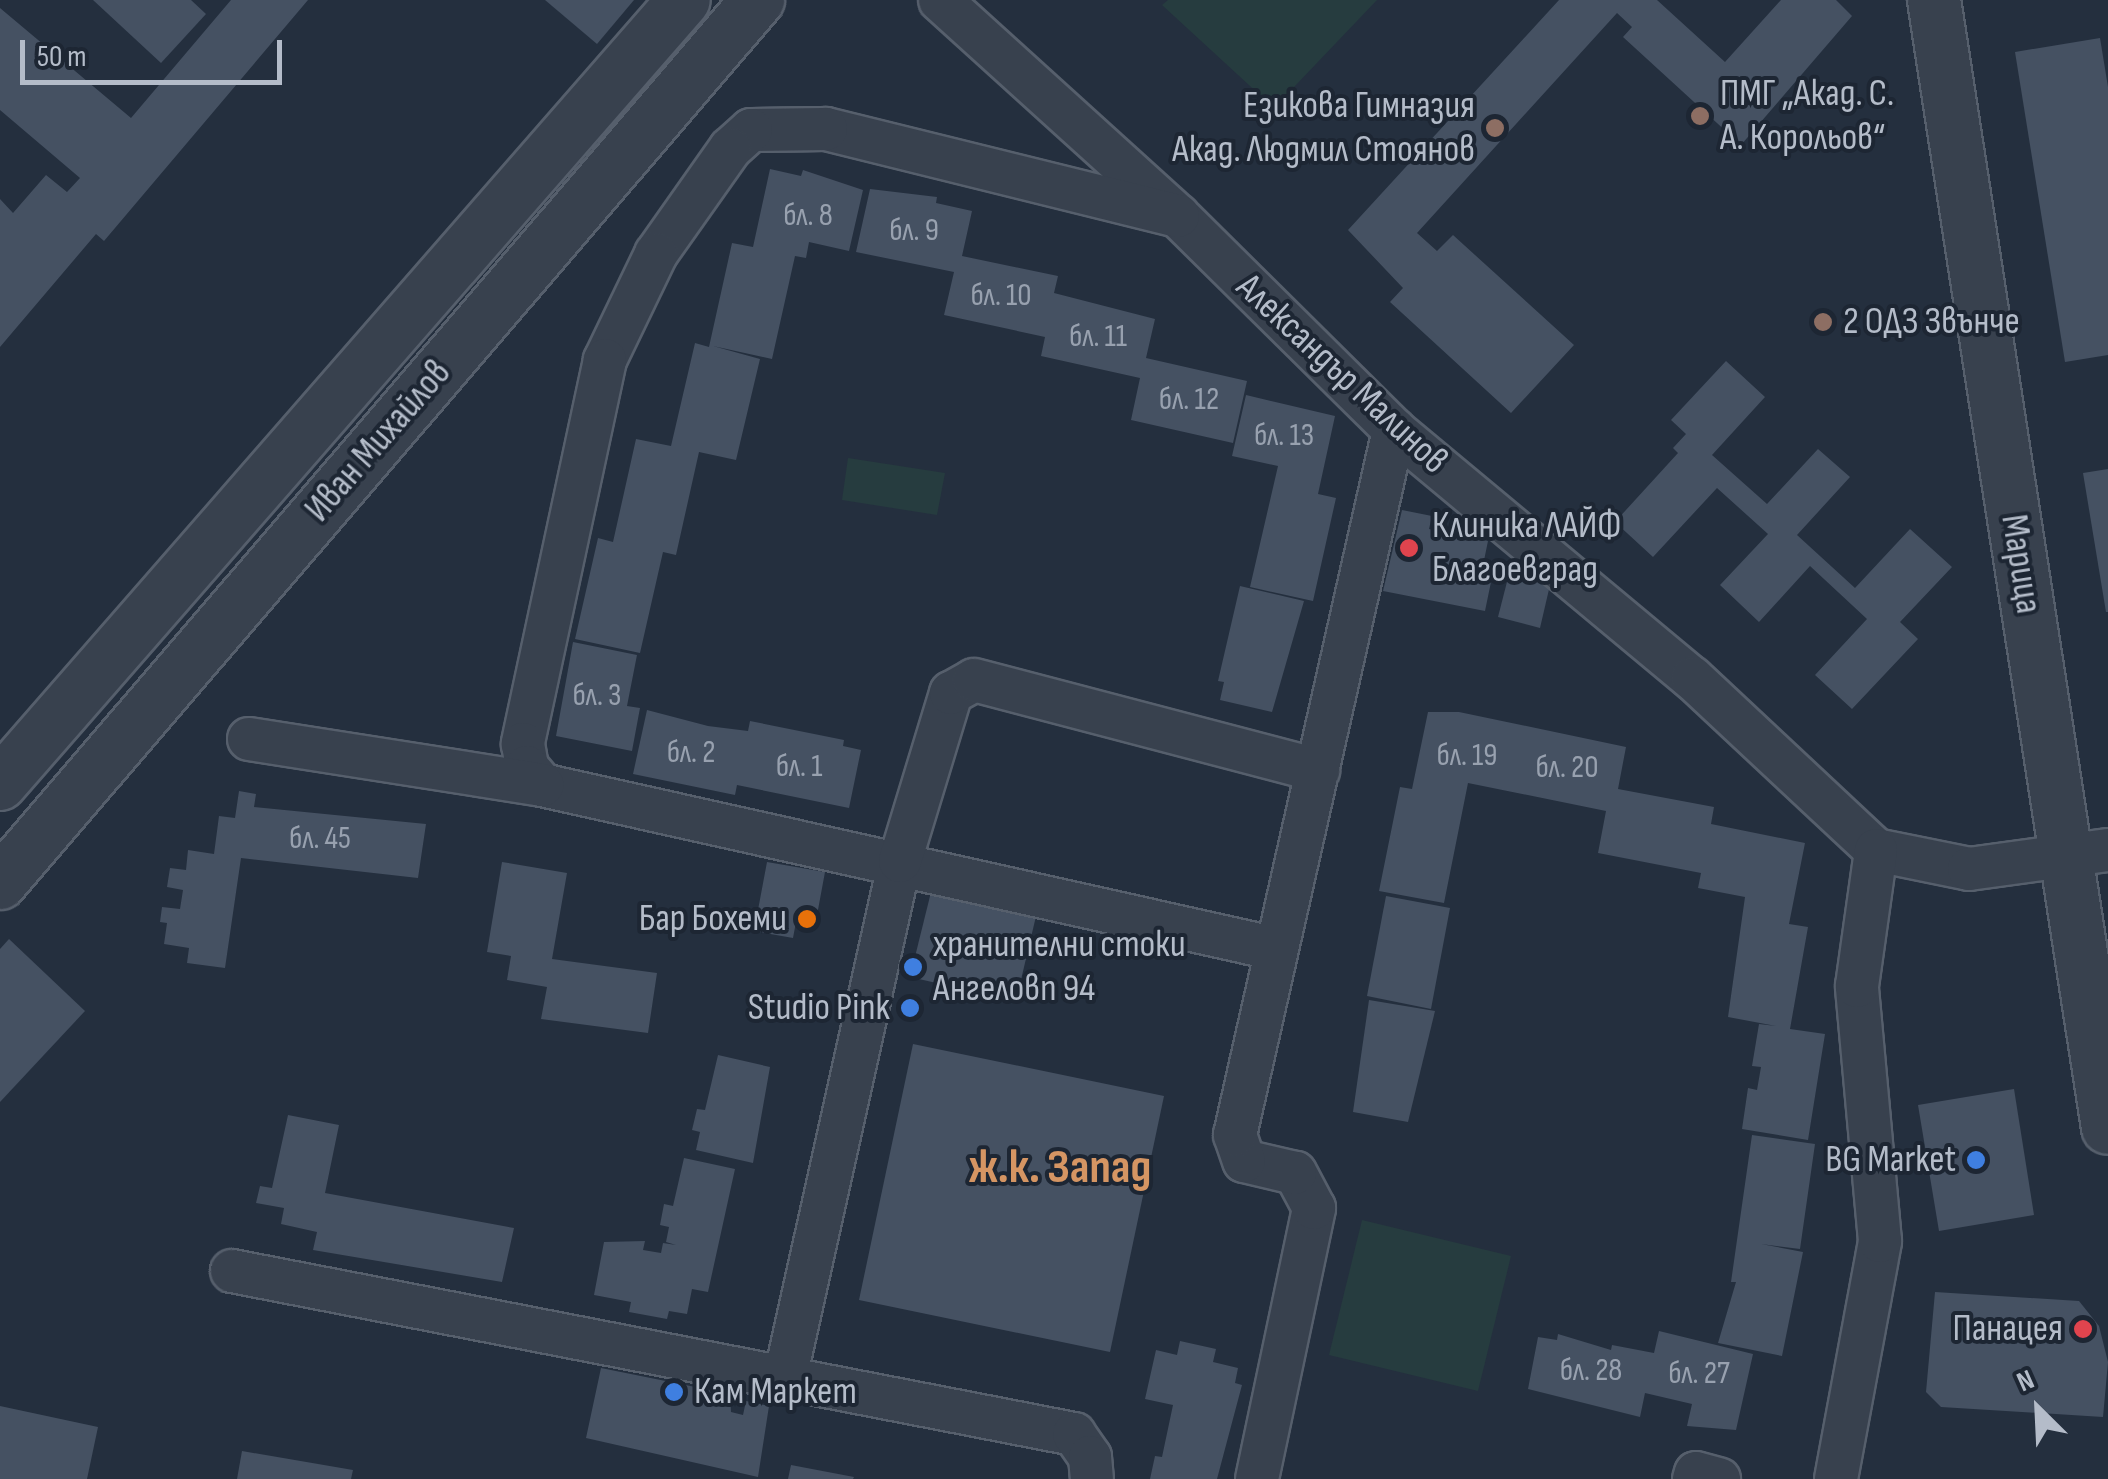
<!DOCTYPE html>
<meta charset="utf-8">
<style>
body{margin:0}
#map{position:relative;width:2108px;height:1479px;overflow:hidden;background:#242f3e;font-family:"Sofia Sans Condensed",sans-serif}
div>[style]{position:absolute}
.green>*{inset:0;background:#263c3f}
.building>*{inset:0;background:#455162}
.roads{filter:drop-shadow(2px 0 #565f6c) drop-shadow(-2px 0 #565f6c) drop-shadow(0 2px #565f6c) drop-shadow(0 -2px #565f6c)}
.minor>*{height:42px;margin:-21px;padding:0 21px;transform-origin:21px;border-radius:21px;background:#38414e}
.tertiary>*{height:52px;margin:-26px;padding:0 26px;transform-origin:26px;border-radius:26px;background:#38414e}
.dots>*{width:28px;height:28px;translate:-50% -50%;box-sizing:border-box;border:5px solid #1d2633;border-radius:50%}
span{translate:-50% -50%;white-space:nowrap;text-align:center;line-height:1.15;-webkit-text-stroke:8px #1d2633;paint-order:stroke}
.number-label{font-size:32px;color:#98a1af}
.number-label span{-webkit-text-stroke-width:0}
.poi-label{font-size:38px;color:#b4bcc9}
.left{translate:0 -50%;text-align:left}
.right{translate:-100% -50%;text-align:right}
.street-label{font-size:38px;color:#b4bcc9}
.district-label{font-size:48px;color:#d59563;font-weight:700}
.north{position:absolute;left:1988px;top:1359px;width:100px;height:100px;-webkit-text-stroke:8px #1d2633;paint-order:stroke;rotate:336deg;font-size:28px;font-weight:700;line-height:40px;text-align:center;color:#b4bcc9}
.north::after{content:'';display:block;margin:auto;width:35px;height:45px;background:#b4bcc9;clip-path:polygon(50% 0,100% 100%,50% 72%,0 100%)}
.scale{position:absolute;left:20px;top:40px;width:262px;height:45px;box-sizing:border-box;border:5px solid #b4bcc9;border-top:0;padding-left:12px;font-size:30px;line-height:35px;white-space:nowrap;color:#b4bcc9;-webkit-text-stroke:8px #1d2633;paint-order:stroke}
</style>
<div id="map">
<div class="green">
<div style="clip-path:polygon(1168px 0,1377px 0,1274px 108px,1162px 5px)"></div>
<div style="clip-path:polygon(848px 458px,945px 473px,937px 515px,842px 500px)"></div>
<div style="clip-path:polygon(1362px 1220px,1511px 1256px,1478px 1391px,1329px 1355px)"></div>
</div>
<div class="building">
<div style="clip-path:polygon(93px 0,191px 0,206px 14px,161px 63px)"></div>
<div style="clip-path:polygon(231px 0,308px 0,104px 241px,96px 234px,0 347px,0 199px,13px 213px,46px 175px,67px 192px,80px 178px,0 110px,0 8px,131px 118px)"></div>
<div style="clip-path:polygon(545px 0,634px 0,597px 44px)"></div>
<div style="clip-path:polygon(1559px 0,1657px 0,1725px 62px,1781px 0,1836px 0,1852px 16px,1741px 145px,1623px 37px,1632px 27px,1617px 13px,1417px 233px,1437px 251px,1453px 235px,1574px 345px,1511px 413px,1390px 302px,1403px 288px,1348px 230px)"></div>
<div style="clip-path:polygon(2100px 38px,2108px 87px,2108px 355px,2065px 362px,2015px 52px)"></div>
<div style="clip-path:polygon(770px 169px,801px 176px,803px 170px,863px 190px,849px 251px,809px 242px,806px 258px,795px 256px,772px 359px,713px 346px,760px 359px,736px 460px,699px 452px,676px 555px,663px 552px,640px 653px,575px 639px,598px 538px,613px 542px,636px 439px,671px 446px,695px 343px,709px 347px,732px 243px,753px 247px)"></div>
<div style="clip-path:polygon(870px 189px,937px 197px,936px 203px,972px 211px,962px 256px,1058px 276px,1054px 293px,1155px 319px,1146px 358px,1247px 381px,1233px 443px,1131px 420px,1140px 378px,1041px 356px,1045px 337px,944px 315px,954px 272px,856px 252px)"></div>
<div style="clip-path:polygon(1726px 361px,1765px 397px,1712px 455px,1767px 504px,1818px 449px,1850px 477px,1797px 535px,1855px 588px,1910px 529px,1952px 567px,1900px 622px,1918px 639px,1852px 709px,1815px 675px,1867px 619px,1810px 566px,1759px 622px,1720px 585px,1768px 534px,1717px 488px,1653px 557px,1615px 522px,1678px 453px,1673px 448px,1686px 434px,1671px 420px)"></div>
<div style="clip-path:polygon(1246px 395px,1335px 416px,1318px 494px,1336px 498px,1313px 601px,1250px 587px,1278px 466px,1232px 456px)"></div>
<div style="clip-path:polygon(2108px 469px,2108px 612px,2106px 612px,2083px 473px)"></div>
<div style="clip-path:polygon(1402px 510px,1432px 516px,1429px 529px,1488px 541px,1480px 580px,1491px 582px,1485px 611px,1383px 591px)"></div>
<div style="clip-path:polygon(1509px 574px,1550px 585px,1540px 628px,1498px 617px)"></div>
<div style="clip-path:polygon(1240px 586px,1304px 601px,1272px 712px,1220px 700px,1224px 682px,1218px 681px)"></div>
<div style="clip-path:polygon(573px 642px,637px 655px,627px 706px,640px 708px,632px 751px,556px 736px)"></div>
<div style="clip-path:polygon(647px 710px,708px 726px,748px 731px,750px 721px,844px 740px,843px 746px,861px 750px,849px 808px,737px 785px,735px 795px,633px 774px)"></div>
<div style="clip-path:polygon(1428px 712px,1459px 712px,1626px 747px,1618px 789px,1714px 807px,1711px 824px,1805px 843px,1789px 924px,1808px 927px,1790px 1029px,1825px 1034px,1808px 1140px,1742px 1129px,1748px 1088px,1757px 1090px,1761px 1067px,1752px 1066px,1759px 1024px,1776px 1026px,1728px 1017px,1745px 897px,1698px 888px,1701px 873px,1598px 853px,1606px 811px,1468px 783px,1444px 903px,1379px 891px,1400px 787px,1412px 789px)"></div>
<div style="clip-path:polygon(239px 791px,256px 794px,254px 807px,426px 824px,418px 878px,241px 858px,225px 968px,187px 963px,189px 948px,164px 944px,167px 923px,160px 922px,162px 907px,180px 909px,183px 890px,167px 887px,170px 868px,186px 870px,188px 850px,214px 854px,219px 816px,235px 818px)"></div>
<div style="clip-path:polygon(502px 862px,567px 873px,552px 959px,657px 973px,648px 1033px,541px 1019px,547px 987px,507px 980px,511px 956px,487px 952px)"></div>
<div style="clip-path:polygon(767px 862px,825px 872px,815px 926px,796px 922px,793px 938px,754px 931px)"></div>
<div style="clip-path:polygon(932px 888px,1037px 912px,1016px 1001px,910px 977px)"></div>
<div style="clip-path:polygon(1386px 896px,1450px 908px,1431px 1009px,1367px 996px)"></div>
<div style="clip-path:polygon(9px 939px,85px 1011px,0 1102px,0 949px)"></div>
<div style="clip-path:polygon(1369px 1000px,1435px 1011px,1408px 1122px,1353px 1112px)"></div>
<div style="clip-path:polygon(913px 1044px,1164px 1096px,1110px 1352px,859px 1300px)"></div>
<div style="clip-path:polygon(718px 1055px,770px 1067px,753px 1163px,696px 1150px,700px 1132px,692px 1130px,697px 1109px,705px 1110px)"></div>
<div style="clip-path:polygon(2014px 1089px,2034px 1215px,1939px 1231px,1918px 1105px)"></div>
<div style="clip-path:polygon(288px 1115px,339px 1125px,325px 1193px,514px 1228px,502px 1282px,313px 1250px,317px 1232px,281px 1224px,284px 1208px,256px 1203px,260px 1186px,272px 1188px)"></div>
<div style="clip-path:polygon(1752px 1135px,1815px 1144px,1800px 1249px,1761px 1244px,1803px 1252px,1782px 1356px,1718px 1343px,1736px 1282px,1731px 1282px)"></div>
<div style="clip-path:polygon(684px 1158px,735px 1169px,708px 1292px,692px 1289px,687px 1314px,669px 1311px,667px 1319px,629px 1312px,631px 1302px,594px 1295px,604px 1242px,645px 1241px,643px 1250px,661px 1253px,663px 1243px,676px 1245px,666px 1242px,669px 1227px,660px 1225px,664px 1204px,673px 1206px)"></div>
<div style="clip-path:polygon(1935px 1292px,2079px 1301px,2099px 1326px,2108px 1362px,2103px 1417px,1941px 1407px,1926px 1392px)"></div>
<div style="clip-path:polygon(1659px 1331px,1753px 1354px,1736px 1430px,1687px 1426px,1692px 1404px,1645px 1393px,1640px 1417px,1528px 1389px,1538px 1337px,1557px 1340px,1558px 1334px,1611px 1350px,1612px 1345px,1654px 1353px)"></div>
<div style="clip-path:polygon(1180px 1341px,1216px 1349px,1213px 1362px,1238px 1368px,1235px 1383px,1242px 1385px,1217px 1479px,1150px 1479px,1155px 1456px,1162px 1457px,1173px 1405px,1145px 1399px,1156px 1350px,1177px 1355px)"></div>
<div style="clip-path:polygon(601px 1368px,730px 1394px,731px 1412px,743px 1415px,746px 1401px,769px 1406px,758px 1477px,586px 1438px)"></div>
<div style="clip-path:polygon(0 1406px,98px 1427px,87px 1479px,0 1479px)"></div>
<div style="clip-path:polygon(242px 1451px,353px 1470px,351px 1479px,237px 1479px)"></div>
<div style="clip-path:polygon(791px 1465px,854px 1477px,853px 1479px,788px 1479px)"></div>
</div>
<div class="roads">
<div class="minor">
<div style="left:940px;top:0;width:321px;rotate:42.2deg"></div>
<div style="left:1178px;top:216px;width:304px;rotate:44.7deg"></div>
<div style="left:1394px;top:430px;width:388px;rotate:39.8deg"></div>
<div style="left:1692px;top:678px;width:252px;rotate:43.1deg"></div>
<div style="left:1876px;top:850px;width:95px;rotate:11.5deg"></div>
<div style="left:1969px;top:869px;width:140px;rotate:-7.8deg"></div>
<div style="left:1178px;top:216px;width:363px;rotate:-166.1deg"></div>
<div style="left:826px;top:129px;width:75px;rotate:179.2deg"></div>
<div style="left:751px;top:130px;width:28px;rotate:138deg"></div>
<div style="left:730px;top:149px;width:128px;rotate:125.2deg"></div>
<div style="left:656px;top:254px;width:118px;rotate:115.7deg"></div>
<div style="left:605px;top:360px;width:393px;rotate:102.1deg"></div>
<div style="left:523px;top:744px;width:23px;rotate:80deg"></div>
<div style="left:527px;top:767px;width:23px;rotate:50deg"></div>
<div style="left:542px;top:785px;width:753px;rotate:12.58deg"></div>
<div style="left:249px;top:739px;width:297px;rotate:8.9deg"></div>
<div style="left:232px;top:1271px;width:858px;rotate:10.96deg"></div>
<div style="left:1074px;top:1434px;width:28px;rotate:55deg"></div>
<div style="left:1090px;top:1457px;width:22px;rotate:85deg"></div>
<div style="left:785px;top:1378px;width:530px;rotate:-77.46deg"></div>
<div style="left:900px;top:861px;width:176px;rotate:-73.1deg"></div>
<div style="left:951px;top:693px;width:26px;rotate:-29deg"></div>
<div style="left:974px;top:680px;width:356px;rotate:14.7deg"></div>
<div style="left:1257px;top:1479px;width:277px;rotate:-78.1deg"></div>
<div style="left:1314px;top:1208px;width:40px;rotate:-118deg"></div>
<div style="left:1295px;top:1173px;width:52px;rotate:-166.8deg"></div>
<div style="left:1244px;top:1161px;width:28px;rotate:-109deg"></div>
<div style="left:1235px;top:1135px;width:723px;rotate:-77.29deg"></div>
<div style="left:1694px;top:1479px;width:6px;rotate:-72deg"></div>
<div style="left:1696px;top:1473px;width:24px;rotate:15deg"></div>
<div style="left:1836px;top:1479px;width:242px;rotate:-79.5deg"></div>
<div style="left:1880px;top:1241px;width:256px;rotate:-95.2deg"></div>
<div style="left:1857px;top:986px;width:137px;rotate:-82deg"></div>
</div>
<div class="tertiary">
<div style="left:1934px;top:0;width:1141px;rotate:81.23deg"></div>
<div style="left:0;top:784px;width:1040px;rotate:-48.9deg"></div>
<div style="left:0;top:883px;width:1164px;rotate:-49.36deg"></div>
</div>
</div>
<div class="dots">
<div style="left:1700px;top:116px;background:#8d6e63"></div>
<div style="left:1495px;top:128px;background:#8d6e63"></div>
<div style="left:1823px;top:322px;background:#8d6e63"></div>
<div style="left:1409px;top:548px;background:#e0444e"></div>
<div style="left:807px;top:919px;background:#e8710a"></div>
<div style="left:913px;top:967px;background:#3f7fe0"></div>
<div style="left:910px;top:1008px;background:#3f7fe0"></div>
<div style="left:1976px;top:1160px;background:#3f7fe0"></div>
<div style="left:2083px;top:1329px;background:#e0444e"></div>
<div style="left:674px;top:1392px;background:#3f7fe0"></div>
</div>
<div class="number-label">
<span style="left:808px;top:216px">бл. 8</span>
<span style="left:914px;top:231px">бл. 9</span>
<span style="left:1001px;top:296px">бл. 10</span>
<span style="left:1098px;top:337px">бл. 11</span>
<span style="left:1189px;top:400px">бл. 12</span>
<span style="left:1284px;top:436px">бл. 13</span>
<span style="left:597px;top:696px">бл. 3</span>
<span style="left:691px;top:753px">бл. 2</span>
<span style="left:1467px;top:756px">бл. 19</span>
<span style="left:799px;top:767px">бл. 1</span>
<span style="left:1567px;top:768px">бл. 20</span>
<span style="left:320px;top:839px">бл. 45</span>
<span style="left:1591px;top:1371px">бл. 28</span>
<span style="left:1699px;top:1374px">бл. 27</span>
</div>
<div class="poi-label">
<span class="left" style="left:1720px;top:116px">ПМГ „Акад. С.<br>А. Корольов“</span>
<span class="right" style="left:1475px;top:128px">Езикова Гимназия<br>Акад. Людмил Стоянов</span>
<span class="left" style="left:1843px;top:322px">2 ОДЗ Звънче</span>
<span class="left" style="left:1432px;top:548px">Клиника ЛАЙФ<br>Благоевград</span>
<span class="right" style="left:787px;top:919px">Бар Бохеми</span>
<span class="left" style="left:933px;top:967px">хранителни стоки<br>Ангеловп 94</span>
<span class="right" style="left:890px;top:1008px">Studio Pink</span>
<span class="right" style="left:1956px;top:1160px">BG Market</span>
<span class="right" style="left:2063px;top:1329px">Панацея</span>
<span class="left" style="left:694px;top:1392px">Кам Маркет</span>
</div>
<div class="street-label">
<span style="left:1342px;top:374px;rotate:43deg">Александър Малинов</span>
<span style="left:378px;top:441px;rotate:-49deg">Иван Михайлов</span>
<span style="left:2021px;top:564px;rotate:81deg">Марица</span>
</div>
<div class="district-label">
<span style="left:1060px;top:1168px">ж.к. Запад</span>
</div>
<div class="north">N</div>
<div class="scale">50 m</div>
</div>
